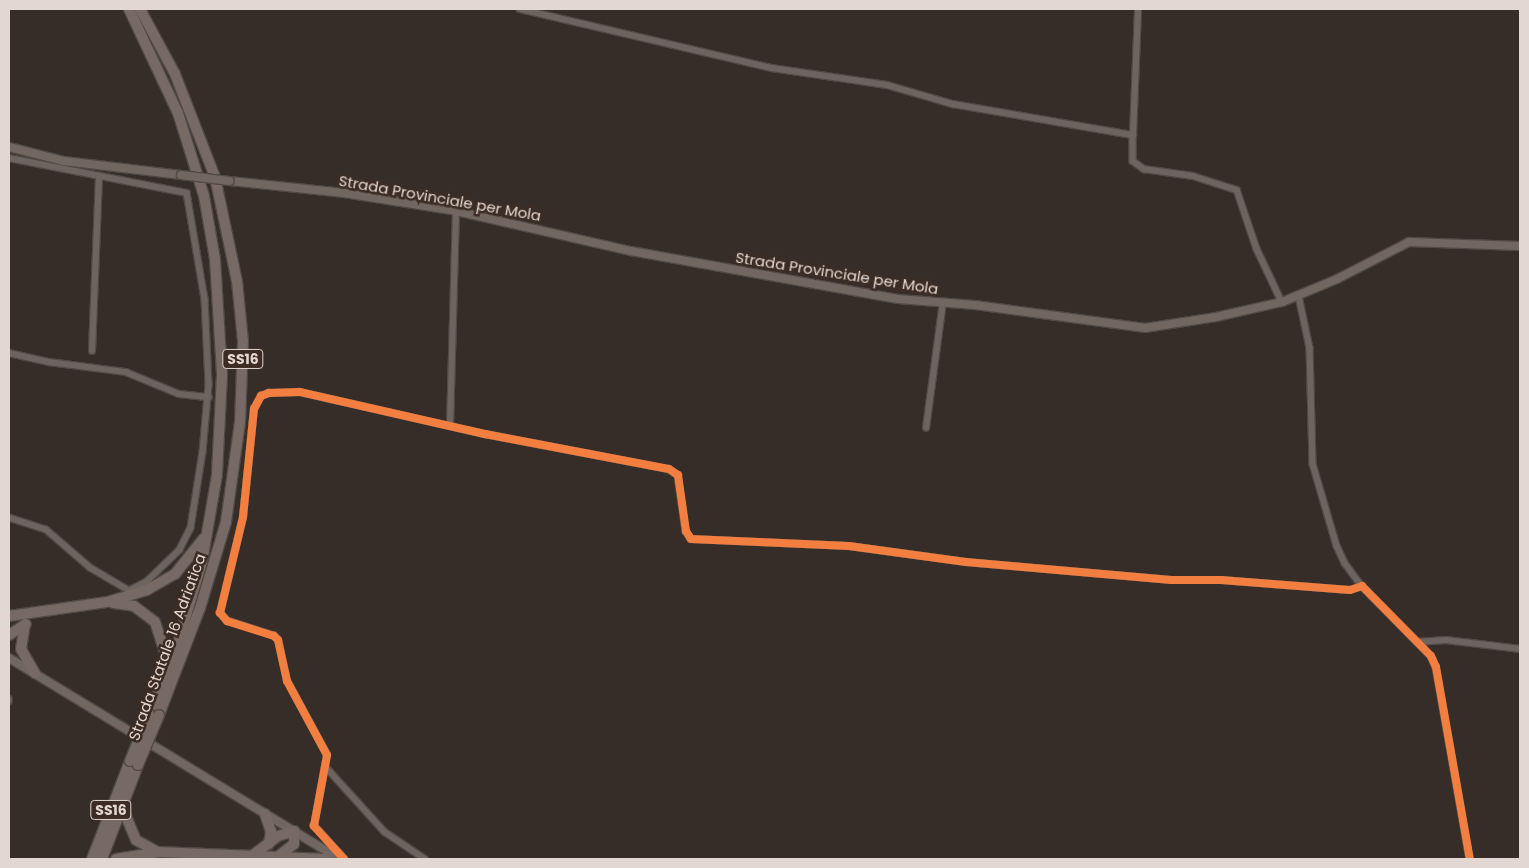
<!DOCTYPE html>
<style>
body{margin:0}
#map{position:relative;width:1529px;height:868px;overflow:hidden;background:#362d29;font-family:Poppins,sans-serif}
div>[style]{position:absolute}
.roads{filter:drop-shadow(1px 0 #514945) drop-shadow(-1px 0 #514945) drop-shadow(0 1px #514945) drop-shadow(0 -1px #514945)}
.street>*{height:5.5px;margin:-2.75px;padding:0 2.75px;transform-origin:2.75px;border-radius:2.75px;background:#6e645f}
.secondary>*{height:8px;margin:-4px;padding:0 4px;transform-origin:4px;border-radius:4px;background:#726660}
.highway>*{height:10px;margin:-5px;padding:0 5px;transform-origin:5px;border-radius:5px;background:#776963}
.bridges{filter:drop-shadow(1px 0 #514945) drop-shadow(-1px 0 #514945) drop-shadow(0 1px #514945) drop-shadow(0 -1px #514945)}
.secondary-bridge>*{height:8px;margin:-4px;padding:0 4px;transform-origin:4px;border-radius:4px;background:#726660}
.highway-bridge>*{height:10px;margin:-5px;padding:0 5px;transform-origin:5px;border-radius:5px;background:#776963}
.cycleway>*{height:8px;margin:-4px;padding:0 4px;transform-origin:4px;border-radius:4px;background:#f27e40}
span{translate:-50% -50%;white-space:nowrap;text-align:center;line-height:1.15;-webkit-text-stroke:5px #3c2c23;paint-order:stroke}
.shield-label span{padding:1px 4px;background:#3c2c23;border:1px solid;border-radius:4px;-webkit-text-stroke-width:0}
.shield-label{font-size:14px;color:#e2d7d1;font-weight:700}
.street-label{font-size:15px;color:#e2d7d1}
.frame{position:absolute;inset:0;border:10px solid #e2d7d1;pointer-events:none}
</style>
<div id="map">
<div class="roads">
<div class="street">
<div style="left:520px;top:9px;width:259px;rotate:13.2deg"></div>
<div style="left:772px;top:68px;width:116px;rotate:8.4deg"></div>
<div style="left:887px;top:85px;width:69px;rotate:16.1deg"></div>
<div style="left:953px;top:104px;width:183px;rotate:9.8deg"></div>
<div style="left:1133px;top:135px;width:26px;rotate:90deg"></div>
<div style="left:1133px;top:161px;width:14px;rotate:36deg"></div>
<div style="left:1144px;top:169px;width:49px;rotate:8.1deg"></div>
<div style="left:1193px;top:176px;width:46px;rotate:17.7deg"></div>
<div style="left:1237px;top:190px;width:62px;rotate:71.3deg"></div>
<div style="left:1257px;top:249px;width:59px;rotate:64.7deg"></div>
<div style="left:1133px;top:135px;width:126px;rotate:-87.7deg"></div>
<div style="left:9px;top:158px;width:181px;rotate:11.1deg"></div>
<div style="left:187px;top:193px;width:108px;rotate:80.4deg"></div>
<div style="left:205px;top:299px;width:86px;rotate:87.3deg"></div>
<div style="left:209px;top:385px;width:67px;rotate:95.1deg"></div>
<div style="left:203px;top:452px;width:77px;rotate:99deg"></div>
<div style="left:191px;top:528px;width:25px;rotate:117deg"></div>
<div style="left:180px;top:550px;width:46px;rotate:135.9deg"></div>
<div style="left:147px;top:582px;width:20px;rotate:153deg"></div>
<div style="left:129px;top:591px;width:45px;rotate:-149.5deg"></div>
<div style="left:90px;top:568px;width:58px;rotate:-139.2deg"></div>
<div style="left:46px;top:530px;width:39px;rotate:-162deg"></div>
<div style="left:1299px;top:296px;width:53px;rotate:78.1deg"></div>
<div style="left:1310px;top:348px;width:116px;rotate:88.5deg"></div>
<div style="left:1313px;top:464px;width:85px;rotate:73.7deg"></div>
<div style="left:1337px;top:546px;width:19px;rotate:65deg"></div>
<div style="left:1345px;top:563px;width:29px;rotate:54deg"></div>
<div style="left:92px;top:351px;width:173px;rotate:-87.7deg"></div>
<div style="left:9px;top:353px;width:41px;rotate:12.7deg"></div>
<div style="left:49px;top:362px;width:78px;rotate:7.4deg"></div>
<div style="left:126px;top:372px;width:57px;rotate:22.5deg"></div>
<div style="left:179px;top:394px;width:30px;rotate:6deg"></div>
<div style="left:450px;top:426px;width:215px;rotate:-88.4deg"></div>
<div style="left:926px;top:428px;width:126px;rotate:-82.3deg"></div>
<div style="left:1417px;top:642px;width:29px;rotate:-4deg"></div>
<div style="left:1446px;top:640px;width:75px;rotate:6.9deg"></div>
<div style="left:9px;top:699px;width:2px;rotate:90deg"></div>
<div style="left:326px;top:767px;width:88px;rotate:47.8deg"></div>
<div style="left:385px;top:832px;width:48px;rotate:34deg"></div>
<div style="left:344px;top:859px;width:45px;rotate:-132.3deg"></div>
<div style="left:314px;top:826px;width:72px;rotate:-79.6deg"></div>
<div style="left:327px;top:755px;width:84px;rotate:-118.4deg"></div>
<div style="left:287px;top:681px;width:42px;rotate:-102.4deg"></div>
<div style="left:278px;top:640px;width:6px;rotate:-135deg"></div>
<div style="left:274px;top:636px;width:49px;rotate:-162.3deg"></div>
<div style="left:227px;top:621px;width:11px;rotate:-131deg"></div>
<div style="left:220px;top:613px;width:99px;rotate:-76.5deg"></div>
<div style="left:243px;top:517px;width:109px;rotate:-84.2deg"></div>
<div style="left:254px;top:409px;width:15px;rotate:-62deg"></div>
<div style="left:261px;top:396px;width:9px;rotate:-21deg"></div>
<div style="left:269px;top:393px;width:31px;rotate:-2deg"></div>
<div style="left:300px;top:392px;width:190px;rotate:12.8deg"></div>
<div style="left:485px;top:434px;width:187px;rotate:10.8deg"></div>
<div style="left:669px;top:469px;width:11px;rotate:34deg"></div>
<div style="left:678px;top:475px;width:57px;rotate:81.9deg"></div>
<div style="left:686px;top:531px;width:9px;rotate:58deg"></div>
<div style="left:691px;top:539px;width:158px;rotate:2.5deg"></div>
<div style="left:849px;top:546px;width:118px;rotate:7.8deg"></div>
<div style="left:966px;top:562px;width:206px;rotate:5deg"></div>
<div style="left:1171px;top:580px;width:50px"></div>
<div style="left:1221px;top:580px;width:129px;rotate:4.4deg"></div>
<div style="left:1350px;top:590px;width:13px;rotate:-18deg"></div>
<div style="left:1362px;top:586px;width:98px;rotate:45.4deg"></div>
<div style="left:1431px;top:656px;width:12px;rotate:66deg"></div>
<div style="left:1436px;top:667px;width:195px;rotate:80deg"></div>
</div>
<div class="secondary">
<div style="left:9px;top:147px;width:57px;rotate:14.3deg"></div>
<div style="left:64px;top:161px;width:118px;rotate:6.8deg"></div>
<div style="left:230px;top:181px;width:115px;rotate:6deg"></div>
<div style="left:344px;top:193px;width:113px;rotate:9.1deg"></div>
<div style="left:456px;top:211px;width:180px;rotate:12.9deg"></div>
<div style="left:631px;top:251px;width:271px;rotate:10.2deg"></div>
<div style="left:898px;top:299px;width:77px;rotate:4.5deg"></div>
<div style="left:975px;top:305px;width:172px;rotate:7.7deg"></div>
<div style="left:1145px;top:328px;width:72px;rotate:-8.8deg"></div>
<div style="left:1216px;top:317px;width:68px;rotate:-12.8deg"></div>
<div style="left:1282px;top:302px;width:60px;rotate:-22.7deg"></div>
<div style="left:1337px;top:279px;width:81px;rotate:-27.2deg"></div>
<div style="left:1409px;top:242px;width:111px;rotate:2.1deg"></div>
<div style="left:9px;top:658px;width:386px;rotate:31.3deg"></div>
</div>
<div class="highway">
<div style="left:129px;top:9px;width:115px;rotate:64.8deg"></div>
<div style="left:178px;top:113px;width:87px;rotate:72.6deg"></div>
<div style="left:204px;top:196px;width:64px;rotate:80.1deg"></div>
<div style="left:215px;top:259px;width:116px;rotate:86.5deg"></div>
<div style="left:222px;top:375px;width:100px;rotate:92.9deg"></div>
<div style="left:217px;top:475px;width:88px;rotate:99.8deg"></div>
<div style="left:202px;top:562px;width:88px;rotate:106.6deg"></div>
<div style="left:177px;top:646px;width:74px;rotate:112.4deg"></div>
<div style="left:140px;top:9px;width:74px;rotate:61.7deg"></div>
<div style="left:175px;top:74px;width:110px;rotate:68.8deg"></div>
<div style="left:215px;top:177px;width:106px;rotate:78.1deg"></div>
<div style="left:237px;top:281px;width:60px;rotate:84.3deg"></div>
<div style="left:243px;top:341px;width:81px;rotate:92.1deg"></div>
<div style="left:240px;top:422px;width:101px;rotate:98deg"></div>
<div style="left:226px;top:522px;width:90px;rotate:106.8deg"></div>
<div style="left:200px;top:608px;width:115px;rotate:111deg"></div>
<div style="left:113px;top:603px;width:21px;rotate:8deg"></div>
<div style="left:134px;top:606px;width:26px;rotate:37deg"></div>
<div style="left:155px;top:622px;width:45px;rotate:72deg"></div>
<div style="left:9px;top:616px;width:99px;rotate:-8.1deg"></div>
<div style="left:107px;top:602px;width:42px;rotate:-16.7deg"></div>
<div style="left:147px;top:590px;width:32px;rotate:-30deg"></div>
<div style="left:175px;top:574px;width:46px;rotate:-51.1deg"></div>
<div style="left:25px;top:624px;width:25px;rotate:99deg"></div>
<div style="left:21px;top:649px;width:28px;rotate:60deg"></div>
<div style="left:9px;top:635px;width:20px;rotate:-33deg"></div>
<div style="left:122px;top:807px;width:36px;rotate:67deg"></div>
<div style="left:136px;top:840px;width:25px;rotate:29deg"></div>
<div style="left:265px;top:814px;width:18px;rotate:71deg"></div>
<div style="left:271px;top:831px;width:13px;rotate:99deg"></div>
<div style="left:253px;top:855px;width:31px;rotate:-37deg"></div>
<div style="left:278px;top:836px;width:17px;rotate:-17deg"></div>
<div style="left:294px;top:831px;width:13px;rotate:90deg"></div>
<div style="left:294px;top:844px;width:18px;rotate:142deg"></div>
<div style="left:92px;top:859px;width:105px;rotate:-68.8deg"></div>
<div style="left:102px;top:859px;width:101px;rotate:-69deg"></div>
<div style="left:116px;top:859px;width:44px;rotate:-9.2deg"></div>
<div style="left:159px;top:852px;width:167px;rotate:2.4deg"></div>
</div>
</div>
<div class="bridges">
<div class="secondary-bridge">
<div style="left:181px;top:175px;width:49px;rotate:7deg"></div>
</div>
<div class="highway-bridge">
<div style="left:130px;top:761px;width:51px;rotate:-68deg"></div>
<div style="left:138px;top:765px;width:54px;rotate:-67.2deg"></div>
</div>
</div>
<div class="cycleway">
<div style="left:344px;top:859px;width:45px;rotate:-132.3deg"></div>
<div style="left:314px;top:826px;width:72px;rotate:-79.6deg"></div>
<div style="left:327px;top:755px;width:84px;rotate:-118.4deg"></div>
<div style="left:287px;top:681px;width:42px;rotate:-102.4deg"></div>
<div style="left:278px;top:640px;width:6px;rotate:-135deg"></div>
<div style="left:274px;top:636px;width:49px;rotate:-162.3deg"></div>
<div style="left:227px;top:621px;width:11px;rotate:-131deg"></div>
<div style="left:220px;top:613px;width:99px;rotate:-76.5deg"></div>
<div style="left:243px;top:517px;width:109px;rotate:-84.2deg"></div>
<div style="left:254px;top:409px;width:15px;rotate:-62deg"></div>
<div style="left:261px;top:396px;width:9px;rotate:-21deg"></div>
<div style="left:269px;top:393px;width:31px;rotate:-2deg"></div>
<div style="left:300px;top:392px;width:190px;rotate:12.8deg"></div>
<div style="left:485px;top:434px;width:187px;rotate:10.8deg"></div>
<div style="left:669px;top:469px;width:11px;rotate:34deg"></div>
<div style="left:678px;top:475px;width:57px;rotate:81.9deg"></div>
<div style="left:686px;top:531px;width:9px;rotate:58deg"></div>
<div style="left:691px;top:539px;width:158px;rotate:2.5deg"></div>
<div style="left:849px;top:546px;width:118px;rotate:7.8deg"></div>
<div style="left:966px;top:562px;width:206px;rotate:5deg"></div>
<div style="left:1171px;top:580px;width:50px"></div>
<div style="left:1221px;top:580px;width:129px;rotate:4.4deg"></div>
<div style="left:1350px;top:590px;width:13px;rotate:-18deg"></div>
<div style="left:1362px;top:586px;width:98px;rotate:45.4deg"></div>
<div style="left:1431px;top:656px;width:12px;rotate:66deg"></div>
<div style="left:1436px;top:667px;width:195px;rotate:80deg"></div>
</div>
<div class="shield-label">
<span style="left:243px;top:359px">SS16</span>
<span style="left:111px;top:810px">SS16</span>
</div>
<div class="street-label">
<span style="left:440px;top:198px;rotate:10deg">Strada Provinciale per Mola</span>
<span style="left:837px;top:273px;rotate:9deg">Strada Provinciale per Mola</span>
<span style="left:167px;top:647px;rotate:-70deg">Strada Statale 16 Adriatica</span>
</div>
<div class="frame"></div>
</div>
